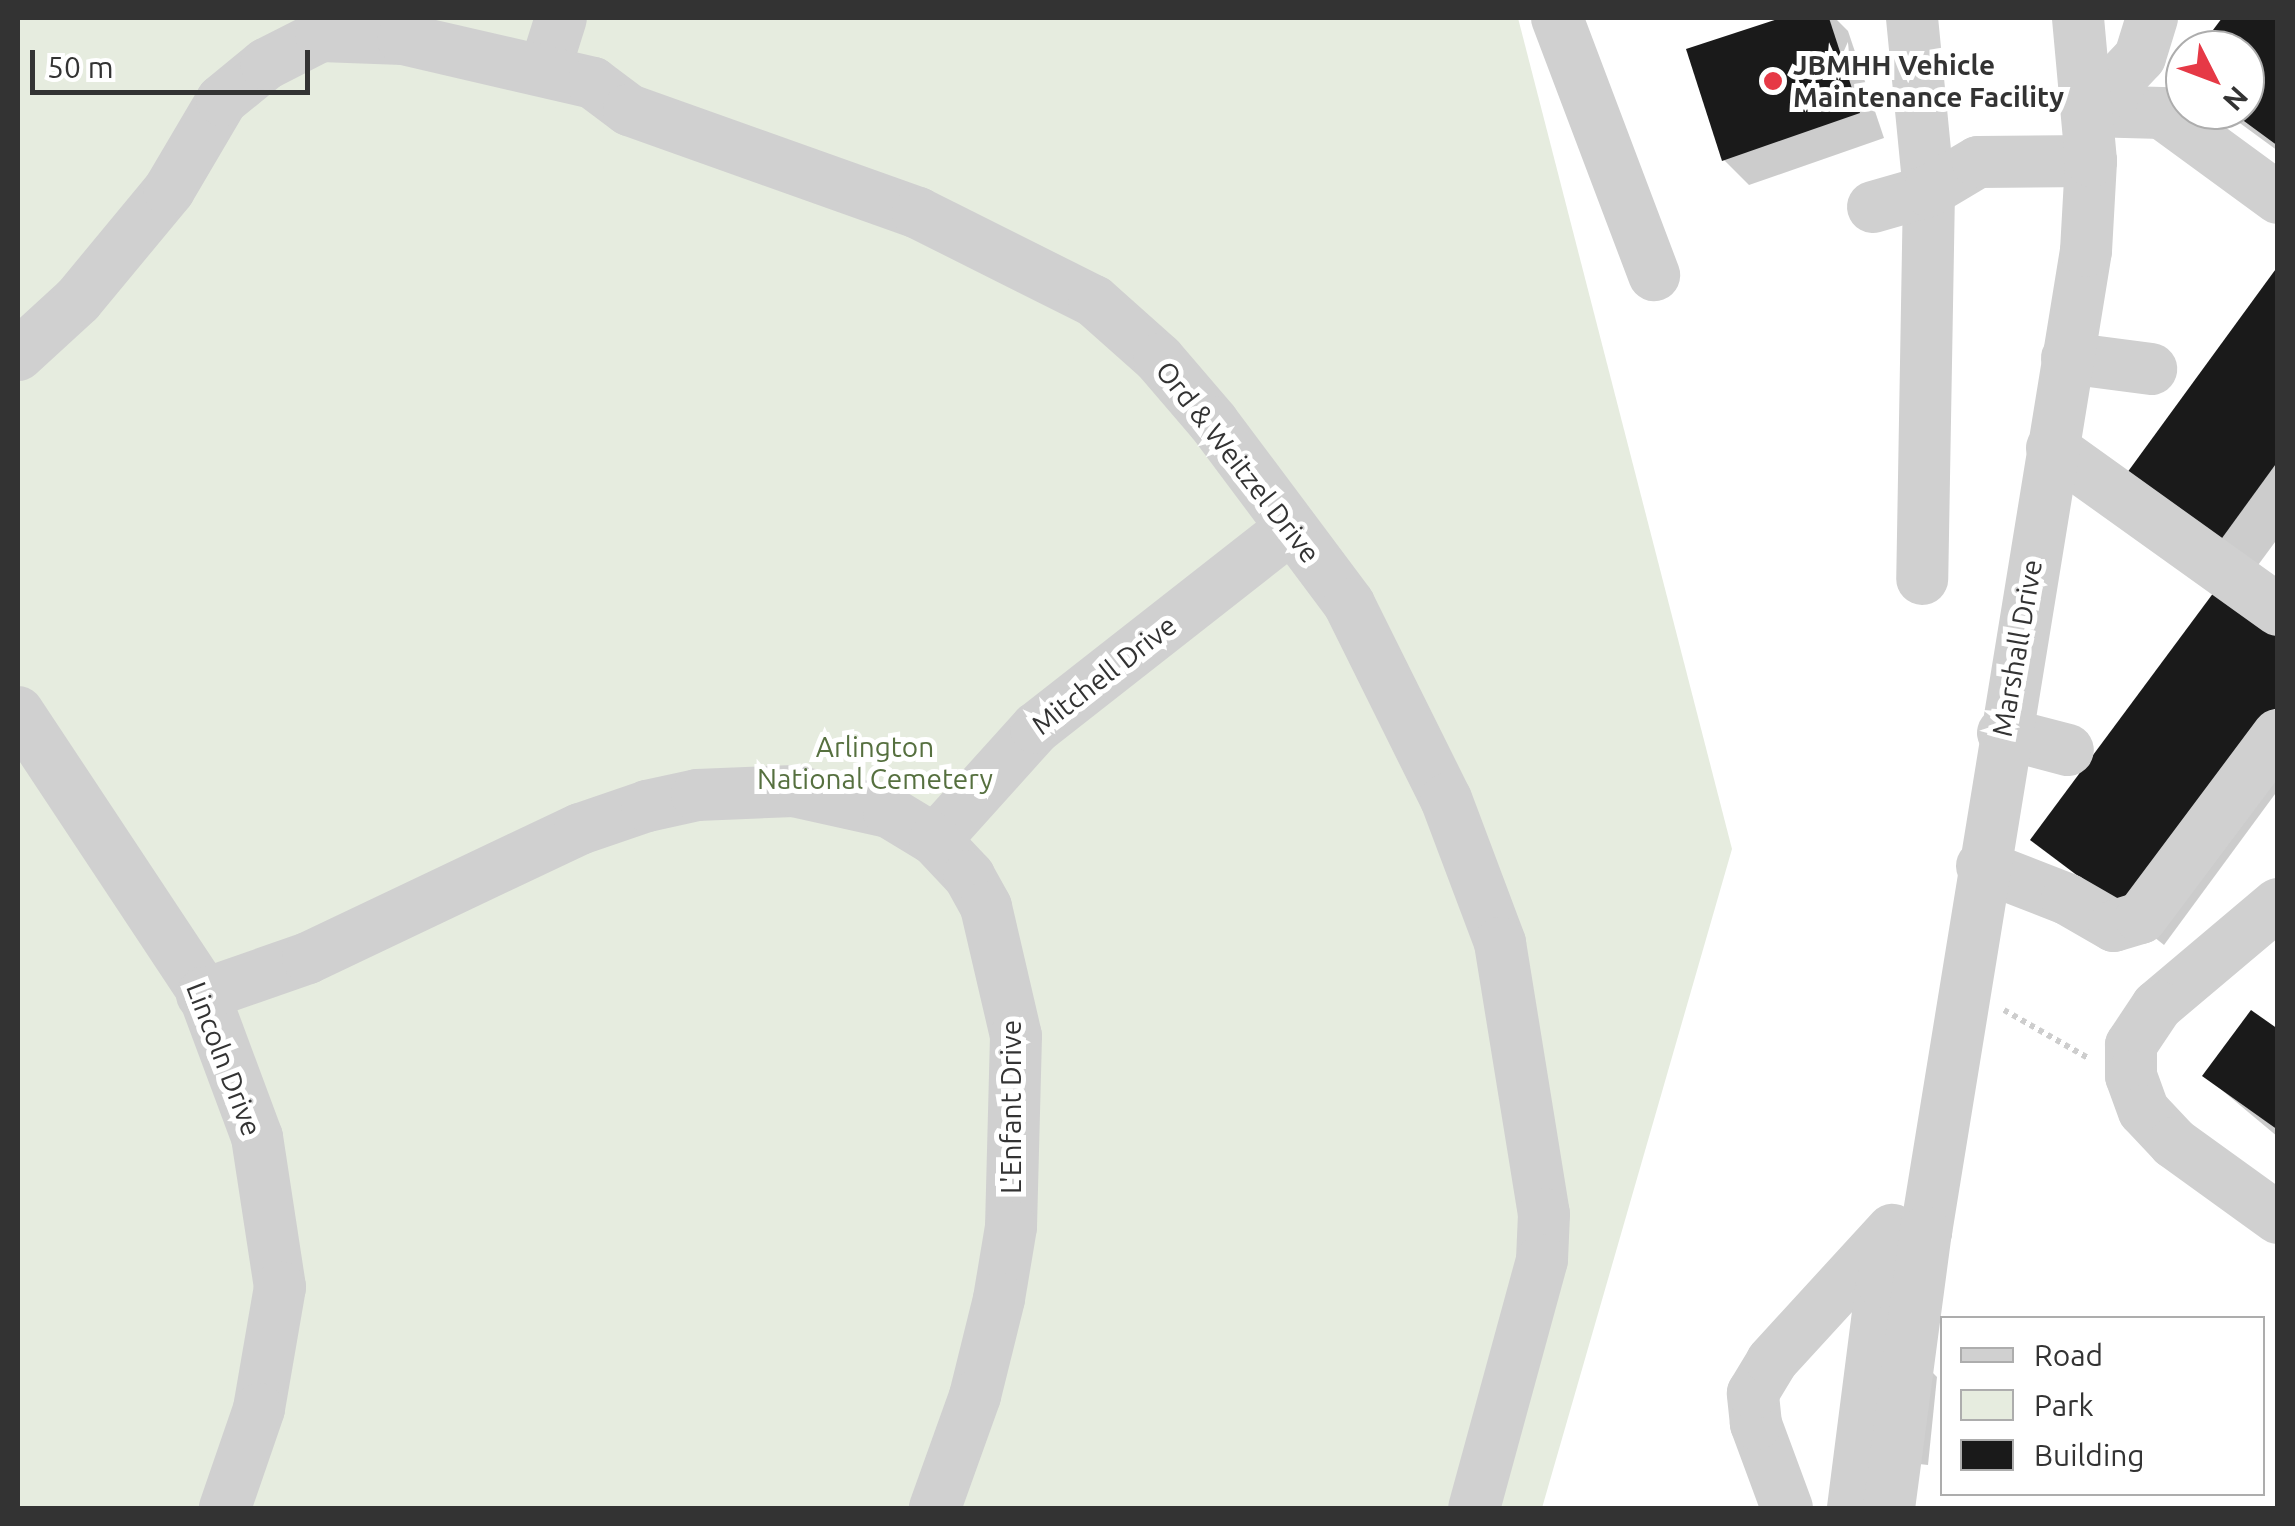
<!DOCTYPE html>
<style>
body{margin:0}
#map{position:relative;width:2295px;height:1526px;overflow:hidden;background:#fff;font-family:Ubuntu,sans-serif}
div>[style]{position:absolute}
.green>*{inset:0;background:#e6ecdf}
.shadow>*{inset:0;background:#0003}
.building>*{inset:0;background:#1a1a1a}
.path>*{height:6px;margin-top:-3px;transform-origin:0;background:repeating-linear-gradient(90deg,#cdcdcd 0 5px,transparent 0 10px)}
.minor>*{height:52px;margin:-26px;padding:0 26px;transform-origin:26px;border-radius:26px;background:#d0d0d0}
.dots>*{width:28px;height:28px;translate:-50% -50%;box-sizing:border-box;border:5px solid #fff;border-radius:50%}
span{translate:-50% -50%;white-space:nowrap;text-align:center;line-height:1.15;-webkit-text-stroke:10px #fff;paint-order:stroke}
.poi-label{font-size:28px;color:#333;font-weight:700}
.left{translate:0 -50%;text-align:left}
.street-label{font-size:28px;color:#333}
.park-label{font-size:28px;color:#56703f}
.frame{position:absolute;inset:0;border:20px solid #333;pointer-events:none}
.legend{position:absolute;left:1940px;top:1316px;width:325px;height:180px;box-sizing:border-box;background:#fff;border:2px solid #adadad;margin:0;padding:12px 18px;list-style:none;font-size:30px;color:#333}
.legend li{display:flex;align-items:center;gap:20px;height:50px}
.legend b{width:50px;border:2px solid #adadad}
.north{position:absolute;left:2165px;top:30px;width:100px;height:100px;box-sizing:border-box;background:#fff;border:2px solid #adadad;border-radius:50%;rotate:132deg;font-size:28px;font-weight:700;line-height:40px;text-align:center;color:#333}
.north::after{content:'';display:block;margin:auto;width:35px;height:45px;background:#e63946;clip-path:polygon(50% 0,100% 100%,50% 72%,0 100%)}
.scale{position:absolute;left:30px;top:50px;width:280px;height:45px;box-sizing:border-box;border:5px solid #333;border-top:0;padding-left:12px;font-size:30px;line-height:35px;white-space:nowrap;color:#333;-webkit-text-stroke:8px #fff;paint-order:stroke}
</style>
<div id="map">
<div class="green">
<div style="clip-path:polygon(18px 18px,1518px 18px,1732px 849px,1542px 1508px,18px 1508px)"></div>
</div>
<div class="shadow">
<div style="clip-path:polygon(1789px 18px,1835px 18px,1848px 31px,1884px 138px,1749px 185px,1724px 160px,1689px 51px)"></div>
<div style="clip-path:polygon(2225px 18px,2278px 18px,2278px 151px,2222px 110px,2245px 110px,2245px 50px,2201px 50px)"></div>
<div style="clip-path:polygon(2278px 270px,2278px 538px,2250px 576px,2160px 510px)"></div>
<div style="clip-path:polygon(2278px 637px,2278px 790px,2164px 945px,2033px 840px)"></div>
<div style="clip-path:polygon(2278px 1032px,2278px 1137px,2205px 1076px)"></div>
<div style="clip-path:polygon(1930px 1370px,1937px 1377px,1928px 1465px,1884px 1460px)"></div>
</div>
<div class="building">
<div style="clip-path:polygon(1781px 18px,1829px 18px,1860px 113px,1722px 161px,1686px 49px)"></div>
<div style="clip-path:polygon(2222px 18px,2278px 18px,2278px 146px,2229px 110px,2245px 110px,2245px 50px,2198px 50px)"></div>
<div style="clip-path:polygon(2278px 266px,2278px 461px,2217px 545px,2124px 477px)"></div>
<div style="clip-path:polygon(2217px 588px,2278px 633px,2278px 713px,2130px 915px,2030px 840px)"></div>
<div style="clip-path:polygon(2251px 1010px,2278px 1029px,2278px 1130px,2202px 1076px)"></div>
</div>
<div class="path">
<div style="left:2004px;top:1010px;width:97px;rotate:29.7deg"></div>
</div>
<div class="minor">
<div style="left:1557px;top:18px;width:275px;rotate:69.3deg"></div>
<div style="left:1912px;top:18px;width:174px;rotate:84.4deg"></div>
<div style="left:1929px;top:191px;width:388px;rotate:91deg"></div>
<div style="left:545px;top:69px;width:53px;rotate:-72.6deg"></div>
<div style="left:2089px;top:111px;width:73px;rotate:1.6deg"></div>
<div style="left:2162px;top:113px;width:144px;rotate:36.2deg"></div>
<div style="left:2089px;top:111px;width:74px;rotate:-46.6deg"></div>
<div style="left:2140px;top:57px;width:41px;rotate:-72.9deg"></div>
<div style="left:1873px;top:207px;width:58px;rotate:-15.9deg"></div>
<div style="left:1929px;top:191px;width:57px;rotate:-30.6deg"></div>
<div style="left:1978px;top:162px;width:113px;rotate:-0.5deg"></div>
<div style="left:18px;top:355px;width:81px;rotate:-42.5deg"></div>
<div style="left:78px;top:300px;width:143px;rotate:-50.4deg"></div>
<div style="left:169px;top:190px;width:104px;rotate:-59.5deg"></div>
<div style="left:222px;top:100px;width:57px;rotate:-39.3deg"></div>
<div style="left:266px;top:64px;width:62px;rotate:-27deg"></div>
<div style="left:321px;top:36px;width:82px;rotate:2.1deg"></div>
<div style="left:403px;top:39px;width:195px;rotate:13deg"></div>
<div style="left:593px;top:83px;width:45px;rotate:36.9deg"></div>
<div style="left:629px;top:110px;width:307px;rotate:19.6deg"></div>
<div style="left:918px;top:213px;width:197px;rotate:26.6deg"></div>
<div style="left:1094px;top:301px;width:87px;rotate:41.7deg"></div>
<div style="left:1159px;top:359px;width:83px;rotate:49.4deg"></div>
<div style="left:1213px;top:422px;width:227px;rotate:53.2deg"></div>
<div style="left:1349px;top:604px;width:218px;rotate:63.6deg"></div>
<div style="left:1446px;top:799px;width:154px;rotate:69.4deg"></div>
<div style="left:1500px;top:943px;width:275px;rotate:80.8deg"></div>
<div style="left:1544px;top:1214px;width:46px;rotate:92.5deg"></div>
<div style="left:1542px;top:1260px;width:257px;rotate:105.3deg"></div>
<div style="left:2067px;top:358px;width:85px;rotate:7.5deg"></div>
<div style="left:2052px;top:448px;width:278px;rotate:35.6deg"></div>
<div style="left:18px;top:712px;width:336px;rotate:56.5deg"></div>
<div style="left:203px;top:992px;width:155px;rotate:69.6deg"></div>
<div style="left:257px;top:1137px;width:152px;rotate:81.3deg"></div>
<div style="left:280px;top:1287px;width:124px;rotate:99.8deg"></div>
<div style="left:259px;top:1409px;width:105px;rotate:109deg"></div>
<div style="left:2003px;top:733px;width:67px;rotate:14.7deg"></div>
<div style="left:935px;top:840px;width:151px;rotate:-48deg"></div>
<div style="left:1036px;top:728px;width:324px;rotate:-38.1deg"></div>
<div style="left:1982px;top:866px;width:91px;rotate:21.2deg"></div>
<div style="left:2067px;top:899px;width:54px;rotate:29.9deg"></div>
<div style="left:2114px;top:926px;width:28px;rotate:-17deg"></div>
<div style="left:2141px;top:918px;width:229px;rotate:-53.2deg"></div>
<div style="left:2278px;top:904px;width:158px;rotate:139.9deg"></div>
<div style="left:2157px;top:1006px;width:47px;rotate:123.7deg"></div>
<div style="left:2131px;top:1045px;width:31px;rotate:90deg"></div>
<div style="left:2131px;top:1076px;width:37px;rotate:70deg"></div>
<div style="left:2144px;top:1111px;width:44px;rotate:46.8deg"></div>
<div style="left:2174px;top:1143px;width:128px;rotate:35.8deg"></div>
<div style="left:202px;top:995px;width:112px;rotate:-19.2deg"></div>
<div style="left:308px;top:958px;width:301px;rotate:-25.4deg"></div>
<div style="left:580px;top:829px;width:71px;rotate:-18.9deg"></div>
<div style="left:647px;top:806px;width:51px;rotate:-12.4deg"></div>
<div style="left:697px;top:795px;width:97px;rotate:-2.4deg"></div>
<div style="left:794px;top:791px;width:97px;rotate:12.5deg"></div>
<div style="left:889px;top:812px;width:54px;rotate:31.3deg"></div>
<div style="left:935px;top:840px;width:50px;rotate:46.6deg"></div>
<div style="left:969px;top:876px;width:35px;rotate:61deg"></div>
<div style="left:986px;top:907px;width:132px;rotate:76.9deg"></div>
<div style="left:1016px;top:1036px;width:191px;rotate:91.5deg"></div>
<div style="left:1011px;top:1227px;width:73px;rotate:99.5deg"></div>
<div style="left:999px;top:1299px;width:100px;rotate:103.9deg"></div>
<div style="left:975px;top:1396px;width:119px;rotate:109.7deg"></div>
<div style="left:1787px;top:1508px;width:90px;rotate:-110.3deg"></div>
<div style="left:1756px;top:1424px;width:31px;rotate:-96deg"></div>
<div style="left:1753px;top:1393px;width:37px;rotate:-59deg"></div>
<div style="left:1772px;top:1361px;width:178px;rotate:-47.5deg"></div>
<div style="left:1853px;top:1508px;width:228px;rotate:-82.7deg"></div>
<div style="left:1882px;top:1282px;width:67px;rotate:-48.7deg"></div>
<div style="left:1926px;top:1232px;width:994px;rotate:-80.74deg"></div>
<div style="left:2086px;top:251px;width:90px;rotate:-86.8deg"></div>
<div style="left:2091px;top:161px;width:144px;rotate:-95.2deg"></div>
<div style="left:1889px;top:1508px;width:278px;rotate:-82.4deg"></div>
</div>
<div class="dots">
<div style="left:1773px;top:81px;background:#e63946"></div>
</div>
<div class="poi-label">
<span class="left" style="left:1793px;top:81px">JBMHH Vehicle<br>Maintenance Facility</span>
</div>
<div class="street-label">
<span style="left:1238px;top:462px;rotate:52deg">Ord &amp; Weitzel Drive</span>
<span style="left:2017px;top:648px;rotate:-80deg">Marshall Drive</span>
<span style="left:1104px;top:675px;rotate:-38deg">Mitchell Drive</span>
<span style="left:224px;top:1059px;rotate:69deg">Lincoln Drive</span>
<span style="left:1011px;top:1107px;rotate:-90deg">L'Enfant Drive</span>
</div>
<div class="park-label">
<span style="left:875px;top:763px">Arlington<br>National Cemetery</span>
</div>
<div class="frame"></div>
<ul class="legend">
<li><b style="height:12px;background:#d0d0d0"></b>Road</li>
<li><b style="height:28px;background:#e6ecdf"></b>Park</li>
<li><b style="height:28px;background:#1a1a1a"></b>Building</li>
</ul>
<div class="north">N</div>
<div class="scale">50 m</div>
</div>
